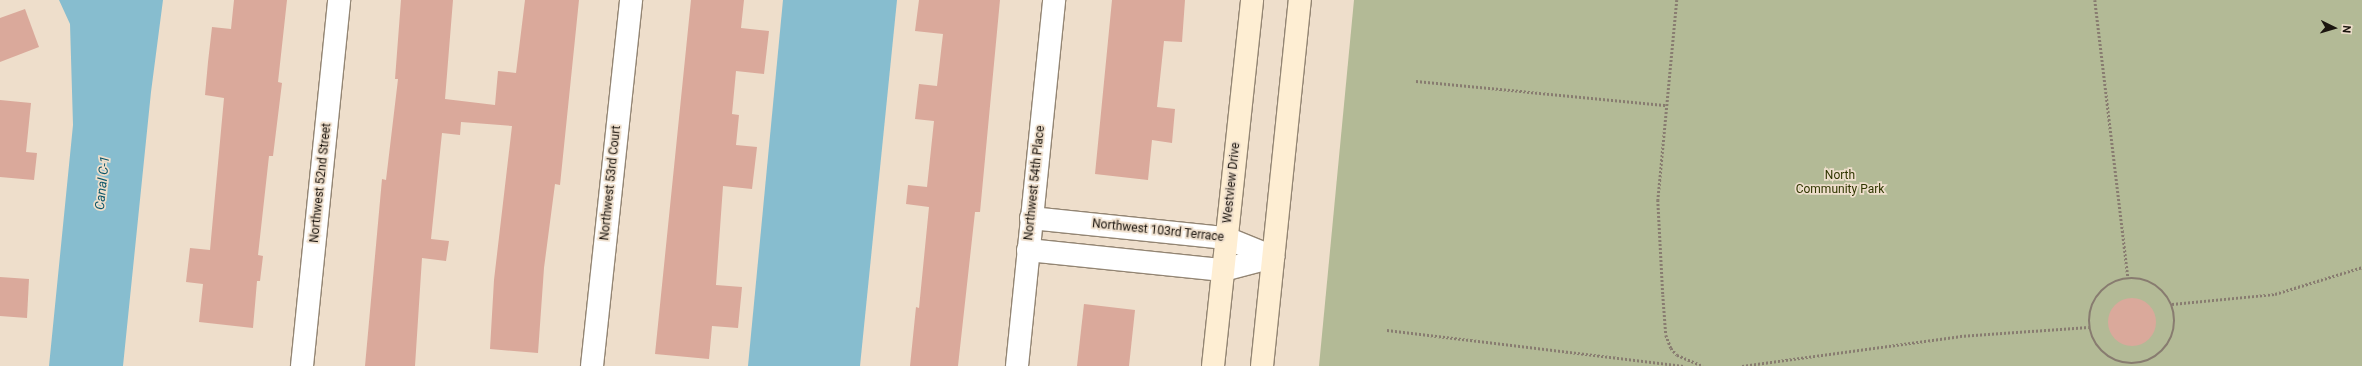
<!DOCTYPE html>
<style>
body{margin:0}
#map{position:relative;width:2362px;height:366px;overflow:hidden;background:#eedecb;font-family:Roboto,sans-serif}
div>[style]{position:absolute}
.green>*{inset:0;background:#b3ba96}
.water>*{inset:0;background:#87bdcf}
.building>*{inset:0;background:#daa99b}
.round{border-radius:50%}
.path>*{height:2.5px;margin-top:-1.25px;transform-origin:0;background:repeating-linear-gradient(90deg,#887c70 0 2px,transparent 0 4px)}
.path>.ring{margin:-1.25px;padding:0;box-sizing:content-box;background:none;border:2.5px solid #887c70;border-radius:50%}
.roads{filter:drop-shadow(1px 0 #938573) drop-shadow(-1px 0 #938573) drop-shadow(0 1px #938573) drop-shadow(0 -1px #938573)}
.street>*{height:22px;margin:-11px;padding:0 11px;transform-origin:11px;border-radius:11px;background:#fff}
.secondary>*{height:22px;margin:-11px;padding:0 11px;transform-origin:11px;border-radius:11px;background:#feeed3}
span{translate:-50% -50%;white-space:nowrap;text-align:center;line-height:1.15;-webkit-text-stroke:3.5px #eedecb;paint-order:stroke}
.park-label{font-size:12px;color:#303600}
.street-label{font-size:12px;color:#1b150f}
.water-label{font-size:13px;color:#095468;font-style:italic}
.north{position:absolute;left:2314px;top:8px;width:40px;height:40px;-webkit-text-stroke:3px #eedecb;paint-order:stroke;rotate:95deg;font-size:11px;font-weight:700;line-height:16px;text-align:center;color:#1b150f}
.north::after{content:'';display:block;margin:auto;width:14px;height:18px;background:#1b150f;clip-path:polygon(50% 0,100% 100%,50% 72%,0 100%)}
</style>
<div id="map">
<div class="green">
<div style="clip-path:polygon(1354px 0,2362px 0,2362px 366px,1319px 366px)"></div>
</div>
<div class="water">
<div style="clip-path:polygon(59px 0,163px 0,151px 92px,123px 366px,49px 366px,73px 125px,70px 24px)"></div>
<div style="clip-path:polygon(783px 0,897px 0,860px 366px,748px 366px)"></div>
</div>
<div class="building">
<div style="clip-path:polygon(234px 0,287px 0,278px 82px,282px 83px,273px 156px,269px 156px,258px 255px,263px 256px,260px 281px,257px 281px,253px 328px,199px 322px,203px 284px,186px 282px,190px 248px,210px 250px,224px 98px,205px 95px,208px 62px,212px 27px,231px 29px)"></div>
<div style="clip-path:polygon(401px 0,453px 0,445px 99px,495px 105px,498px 71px,516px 73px,525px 0,579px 0,560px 185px,555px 184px,544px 268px,538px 353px,490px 349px,494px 280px,512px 126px,461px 122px,460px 135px,442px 133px,431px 239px,449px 241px,446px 261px,422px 258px,415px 366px,365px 366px,382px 179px,386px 180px,398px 79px,395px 79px)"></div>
<div style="clip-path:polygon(691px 0,744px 0,741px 28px,769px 31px,764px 74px,736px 71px,732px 114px,739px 115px,736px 145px,757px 147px,752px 189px,723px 186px,716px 285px,742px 287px,738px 328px,712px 326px,709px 359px,655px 354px)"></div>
<div style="clip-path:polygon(919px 0,1000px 0,980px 212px,975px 212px,958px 366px,910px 366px,916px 307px,919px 308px,929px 207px,906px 204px,908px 185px,927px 187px,934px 121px,915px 119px,919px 84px,937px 86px,943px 34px,915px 31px)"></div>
<div style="clip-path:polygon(1112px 0,1185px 0,1182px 42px,1164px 41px,1157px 107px,1175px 109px,1172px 143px,1152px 140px,1148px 180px,1095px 174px)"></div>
<div style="clip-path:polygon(25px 9px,39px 47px,0 62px,0 18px)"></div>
<div style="clip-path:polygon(0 100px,31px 103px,26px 152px,37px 153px,34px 180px,0 177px)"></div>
<div style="clip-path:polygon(0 277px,29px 279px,27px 318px,0 316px)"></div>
<div class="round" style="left:2108px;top:298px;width:48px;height:48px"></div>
<div style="clip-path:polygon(1084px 304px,1135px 310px,1129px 366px,1077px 366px)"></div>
</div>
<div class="path">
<div style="left:1677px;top:0;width:201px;rotate:95.4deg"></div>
<div style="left:1658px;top:200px;width:95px;rotate:87deg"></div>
<div style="left:1663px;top:295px;width:40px;rotate:85.7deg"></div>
<div style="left:1666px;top:335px;width:14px;rotate:69deg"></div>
<div style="left:1671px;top:348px;width:9px;rotate:49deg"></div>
<div style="left:1677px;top:355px;width:28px;rotate:23deg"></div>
<div style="left:2095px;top:0;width:280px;rotate:83.2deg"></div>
<div style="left:1416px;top:81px;width:252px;rotate:5.5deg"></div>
<div class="ring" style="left:2089px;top:278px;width:83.5px;height:83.5px"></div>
<div style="left:2172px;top:304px;width:103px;rotate:-5.5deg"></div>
<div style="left:2275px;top:294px;width:91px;rotate:-17.2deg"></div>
<div style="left:1387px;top:330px;width:299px;rotate:6.9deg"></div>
<div style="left:1742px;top:366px;width:220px;rotate:-7.8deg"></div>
<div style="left:1960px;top:336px;width:129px;rotate:-4deg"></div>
</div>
<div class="roads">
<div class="street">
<div style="left:1031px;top:218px;width:196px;rotate:5.9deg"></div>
<div style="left:1226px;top:238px;width:51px;rotate:22deg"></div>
<div style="left:1028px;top:250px;width:196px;rotate:5.9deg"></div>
<div style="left:1223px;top:270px;width:52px;rotate:-14.6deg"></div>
<div style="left:302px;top:366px;width:368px;rotate:-84.2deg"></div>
<div style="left:592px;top:366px;width:368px;rotate:-83.9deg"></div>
<div style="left:1017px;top:366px;width:368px;rotate:-84.2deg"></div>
</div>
<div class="secondary">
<div style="left:1213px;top:366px;width:368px;rotate:-83.9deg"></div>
<div style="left:1262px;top:366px;width:368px;rotate:-84.1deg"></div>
</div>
</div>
<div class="park-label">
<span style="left:1840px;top:183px">North<br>Community Park</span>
</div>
<div class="street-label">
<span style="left:321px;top:183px;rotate:-84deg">Northwest 52nd Street</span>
<span style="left:611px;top:183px;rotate:-84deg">Northwest 53rd Court</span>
<span style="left:1035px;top:183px;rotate:-84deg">Northwest 54th Place</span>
<span style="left:1232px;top:183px;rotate:-84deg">Westview Drive</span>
<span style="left:1158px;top:231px;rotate:6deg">Northwest 103rd Terrace</span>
</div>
<div class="water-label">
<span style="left:103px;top:183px;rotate:-84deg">Canal C-1</span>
</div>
<div class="north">N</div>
</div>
